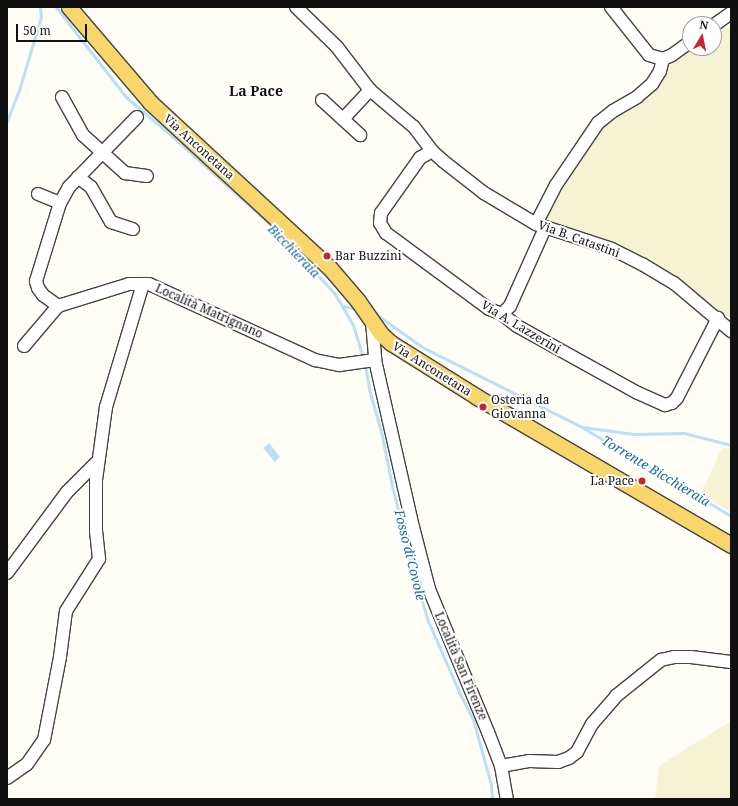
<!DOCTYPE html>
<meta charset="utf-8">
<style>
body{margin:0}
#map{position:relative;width:738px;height:806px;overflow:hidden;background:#fffdf5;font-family:"Noto Serif",serif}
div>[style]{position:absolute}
.farmland>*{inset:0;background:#f6f3d4}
.water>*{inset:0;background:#b9e0f7}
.stream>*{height:3px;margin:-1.5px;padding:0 1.5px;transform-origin:1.5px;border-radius:1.5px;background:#b9e0f7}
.roads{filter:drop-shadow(1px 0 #444) drop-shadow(-1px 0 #444) drop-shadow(0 1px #444) drop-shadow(0 -1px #444)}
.minor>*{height:12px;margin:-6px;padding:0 6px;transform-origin:6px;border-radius:6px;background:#fff}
.major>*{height:15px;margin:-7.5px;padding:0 7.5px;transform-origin:7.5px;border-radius:7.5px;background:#f9d66b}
.dots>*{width:11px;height:11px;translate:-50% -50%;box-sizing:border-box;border:2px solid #fff;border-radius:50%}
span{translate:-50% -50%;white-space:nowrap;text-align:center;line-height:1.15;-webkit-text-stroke:4px #fff;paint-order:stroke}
.street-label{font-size:12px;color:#111}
.poi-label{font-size:12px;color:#111}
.left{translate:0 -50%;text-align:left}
.right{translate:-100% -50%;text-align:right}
.water-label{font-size:13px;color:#1768a6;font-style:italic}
.quarter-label{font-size:14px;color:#111;font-weight:700}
.frame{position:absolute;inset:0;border:8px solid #111;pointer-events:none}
.north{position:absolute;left:682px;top:16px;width:40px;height:40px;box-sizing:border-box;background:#fff;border:1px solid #a0a0a0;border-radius:50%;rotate:10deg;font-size:11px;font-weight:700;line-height:16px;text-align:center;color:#111}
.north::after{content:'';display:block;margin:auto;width:14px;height:18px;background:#c4262e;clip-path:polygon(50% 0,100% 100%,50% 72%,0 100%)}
.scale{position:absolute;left:16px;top:24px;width:71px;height:18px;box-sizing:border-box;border:2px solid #111;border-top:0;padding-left:5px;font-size:12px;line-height:14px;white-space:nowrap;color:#111;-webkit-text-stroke:3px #fff;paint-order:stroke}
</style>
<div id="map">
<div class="farmland">
<div style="clip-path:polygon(731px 26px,731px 315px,729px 318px,673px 274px,621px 247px,544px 219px,598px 129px,666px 64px,694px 48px,714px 48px,714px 36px)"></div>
<div style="clip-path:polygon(722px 448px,731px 449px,731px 512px,700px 495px)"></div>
<div style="clip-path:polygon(731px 721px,731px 799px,655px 799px,659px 766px)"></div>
</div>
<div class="water">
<div style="clip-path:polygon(269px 443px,280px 457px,275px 462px,263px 448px)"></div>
</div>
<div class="stream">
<div style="left:56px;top:7px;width:114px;rotate:52.1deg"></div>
<div style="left:126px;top:97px;width:62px;rotate:40.4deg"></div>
<div style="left:173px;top:137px;width:144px;rotate:41.9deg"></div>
<div style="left:280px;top:233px;width:81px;rotate:48deg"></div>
<div style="left:334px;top:293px;width:15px;rotate:58deg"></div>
<div style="left:342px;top:306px;width:16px;rotate:11deg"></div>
<div style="left:7px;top:121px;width:33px;rotate:-69deg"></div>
<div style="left:19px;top:90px;width:76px;rotate:-73.2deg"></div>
<div style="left:41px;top:17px;width:10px;rotate:-96deg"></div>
<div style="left:342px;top:306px;width:22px;rotate:60deg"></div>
<div style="left:353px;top:325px;width:34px;rotate:73deg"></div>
<div style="left:373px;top:312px;width:60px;rotate:35.5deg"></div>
<div style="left:422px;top:347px;width:177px;rotate:26.6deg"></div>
<div style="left:580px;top:426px;width:176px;rotate:30.8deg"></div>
<div style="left:365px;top:365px;width:28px;rotate:80deg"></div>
<div style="left:370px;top:393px;width:40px;rotate:74deg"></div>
<div style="left:381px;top:431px;width:56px;rotate:78.7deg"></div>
<div style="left:392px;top:486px;width:102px;rotate:75.8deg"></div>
<div style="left:417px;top:585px;width:38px;rotate:73deg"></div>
<div style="left:428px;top:621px;width:80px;rotate:66.3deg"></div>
<div style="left:460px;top:694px;width:28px;rotate:63deg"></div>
<div style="left:473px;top:719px;width:68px;rotate:74.7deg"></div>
<div style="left:491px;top:785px;width:14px;rotate:86deg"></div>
<div style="left:582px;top:427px;width:52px;rotate:7.7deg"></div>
<div style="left:634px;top:434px;width:50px;rotate:-1.1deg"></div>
<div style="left:684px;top:433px;width:49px;rotate:14.3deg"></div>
</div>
<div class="roads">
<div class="minor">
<div style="left:296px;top:7px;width:57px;rotate:44.3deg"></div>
<div style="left:337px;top:47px;width:54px;rotate:52.5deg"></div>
<div style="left:370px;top:90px;width:57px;rotate:40.1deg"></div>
<div style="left:414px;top:127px;width:30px;rotate:53deg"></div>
<div style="left:432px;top:151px;width:15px;rotate:42deg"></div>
<div style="left:443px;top:161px;width:52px;rotate:38deg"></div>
<div style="left:484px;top:193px;width:61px;rotate:30.8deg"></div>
<div style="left:536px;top:224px;width:80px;rotate:18.2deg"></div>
<div style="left:612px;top:249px;width:34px;rotate:27deg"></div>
<div style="left:642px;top:264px;width:37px;rotate:31deg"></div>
<div style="left:674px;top:283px;width:75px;rotate:40.1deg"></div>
<div style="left:611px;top:7px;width:61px;rotate:51.6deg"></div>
<div style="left:649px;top:55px;width:15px;rotate:16deg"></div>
<div style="left:663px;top:59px;width:10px;rotate:-24deg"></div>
<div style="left:672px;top:55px;width:22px;rotate:-36deg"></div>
<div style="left:714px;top:25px;width:21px;rotate:-35deg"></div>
<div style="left:62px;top:97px;width:43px;rotate:61.1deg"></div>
<div style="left:83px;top:135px;width:57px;rotate:42.1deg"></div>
<div style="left:125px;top:173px;width:22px;rotate:8deg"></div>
<div style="left:322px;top:100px;width:52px;rotate:42.6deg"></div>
<div style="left:137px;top:117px;width:98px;rotate:134.2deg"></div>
<div style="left:69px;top:187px;width:18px;rotate:119deg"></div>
<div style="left:60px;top:203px;width:82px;rotate:107.1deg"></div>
<div style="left:36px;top:281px;width:7px;rotate:74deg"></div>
<div style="left:38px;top:288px;width:9px;rotate:54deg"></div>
<div style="left:43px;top:295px;width:19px;rotate:36deg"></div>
<div style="left:58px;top:306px;width:74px;rotate:-17.2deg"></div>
<div style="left:129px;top:284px;width:20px"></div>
<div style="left:149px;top:284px;width:183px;rotate:24.6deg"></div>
<div style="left:315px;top:360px;width:25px;rotate:12deg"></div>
<div style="left:339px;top:365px;width:36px;rotate:-8deg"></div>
<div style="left:343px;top:119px;width:40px;rotate:-47deg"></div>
<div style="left:432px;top:151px;width:14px;rotate:150deg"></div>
<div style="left:420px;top:158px;width:67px;rotate:125.3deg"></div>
<div style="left:381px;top:213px;width:10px;rotate:96deg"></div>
<div style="left:380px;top:223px;width:12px;rotate:59deg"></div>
<div style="left:386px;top:233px;width:128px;rotate:36.4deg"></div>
<div style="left:489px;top:309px;width:14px;rotate:21deg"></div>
<div style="left:502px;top:314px;width:19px;rotate:39deg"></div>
<div style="left:517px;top:326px;width:138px;rotate:29deg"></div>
<div style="left:638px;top:393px;width:30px;rotate:24deg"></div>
<div style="left:665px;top:405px;width:7px;rotate:-16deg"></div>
<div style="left:672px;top:403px;width:7px;rotate:-45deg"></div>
<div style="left:677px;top:398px;width:90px;rotate:-62.9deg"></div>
<div style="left:78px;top:177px;width:16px;rotate:38deg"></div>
<div style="left:91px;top:187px;width:40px;rotate:60.3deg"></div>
<div style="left:111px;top:222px;width:23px;rotate:18deg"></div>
<div style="left:38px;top:194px;width:24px;rotate:22deg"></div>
<div style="left:536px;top:224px;width:44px;rotate:-62.9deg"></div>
<div style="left:556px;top:185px;width:75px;rotate:-55.9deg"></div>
<div style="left:598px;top:123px;width:19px;rotate:-39deg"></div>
<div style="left:613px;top:111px;width:28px;rotate:-30deg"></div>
<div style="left:637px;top:97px;width:20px;rotate:-41deg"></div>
<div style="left:652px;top:84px;width:15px;rotate:-58deg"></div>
<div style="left:660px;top:71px;width:12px;rotate:-76deg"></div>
<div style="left:502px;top:314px;width:11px;rotate:-45deg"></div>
<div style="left:510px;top:306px;width:85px;rotate:-65.8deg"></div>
<div style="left:372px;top:322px;width:38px;rotate:85deg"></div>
<div style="left:375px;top:360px;width:171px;rotate:77.2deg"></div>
<div style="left:413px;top:527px;width:64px;rotate:75.5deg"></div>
<div style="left:429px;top:589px;width:155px;rotate:67.6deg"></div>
<div style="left:488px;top:732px;width:36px;rotate:69deg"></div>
<div style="left:501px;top:766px;width:34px;rotate:80deg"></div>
<div style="left:24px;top:346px;width:52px;rotate:-49.6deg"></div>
<div style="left:7px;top:573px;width:101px;rotate:-53.5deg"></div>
<div style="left:67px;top:492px;width:42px;rotate:-45deg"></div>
<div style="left:501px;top:766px;width:28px;rotate:-10deg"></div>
<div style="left:529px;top:761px;width:29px;rotate:2deg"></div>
<div style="left:558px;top:762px;width:12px;rotate:-20deg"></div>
<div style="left:569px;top:758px;width:10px;rotate:-37deg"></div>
<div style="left:577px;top:752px;width:32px;rotate:-62deg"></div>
<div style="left:592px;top:724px;width:37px;rotate:-49deg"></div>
<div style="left:616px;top:696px;width:58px;rotate:-38.7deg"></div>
<div style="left:661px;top:660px;width:13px;rotate:-13deg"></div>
<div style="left:674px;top:657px;width:17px"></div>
<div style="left:691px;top:657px;width:40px;rotate:7.1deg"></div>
<div style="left:7px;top:778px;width:24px;rotate:-35deg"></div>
<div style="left:27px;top:764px;width:29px;rotate:-55deg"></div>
<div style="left:44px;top:740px;width:85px;rotate:-79.1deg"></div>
<div style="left:60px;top:657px;width:46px;rotate:-82.6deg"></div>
<div style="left:66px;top:611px;width:62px;rotate:-57.6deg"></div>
<div style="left:99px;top:559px;width:27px;rotate:-96deg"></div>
<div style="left:96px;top:532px;width:52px;rotate:-90deg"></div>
<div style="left:96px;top:480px;width:74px;rotate:-82.2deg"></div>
<div style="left:106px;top:407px;width:128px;rotate:-73.3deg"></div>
</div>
<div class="major">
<div style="left:69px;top:7px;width:126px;rotate:49.5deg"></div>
<div style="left:151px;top:103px;width:242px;rotate:42.7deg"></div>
<div style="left:329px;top:267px;width:45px;rotate:49.5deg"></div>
<div style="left:358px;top:301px;width:40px;rotate:55.1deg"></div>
<div style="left:381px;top:334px;width:13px;rotate:42deg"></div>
<div style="left:391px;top:343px;width:102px;rotate:32.1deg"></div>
<div style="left:477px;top:397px;width:294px;rotate:30.2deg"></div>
</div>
</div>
<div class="dots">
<div style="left:327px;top:256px;background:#c4262e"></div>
<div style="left:483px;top:407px;background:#c4262e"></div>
<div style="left:642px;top:481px;background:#c4262e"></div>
</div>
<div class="street-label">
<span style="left:199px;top:147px;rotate:42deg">Via Anconetana</span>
<span style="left:579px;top:239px;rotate:20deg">Via B. Catastini</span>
<span style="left:209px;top:311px;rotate:24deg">Località Matrignano</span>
<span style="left:521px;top:327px;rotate:31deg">Via A. Lazzerini</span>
<span style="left:432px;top:369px;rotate:32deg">Via Anconetana</span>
<span style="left:461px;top:666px;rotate:67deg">Località San Firenze</span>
</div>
<div class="poi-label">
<span class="left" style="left:335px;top:256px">Bar Buzzini</span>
<span class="left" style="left:491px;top:407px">Osteria da<br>Giovanna</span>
<span class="right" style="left:634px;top:481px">La Pace</span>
</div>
<div class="water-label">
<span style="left:294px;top:251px;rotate:46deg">Bicchieraia</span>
<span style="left:656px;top:471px;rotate:31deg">Torrente Bicchieraia</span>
<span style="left:410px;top:555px;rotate:76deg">Fosso di Covole</span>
</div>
<div class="quarter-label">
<span style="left:256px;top:91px">La Pace</span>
</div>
<div class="frame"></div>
<div class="north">N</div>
<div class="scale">50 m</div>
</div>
